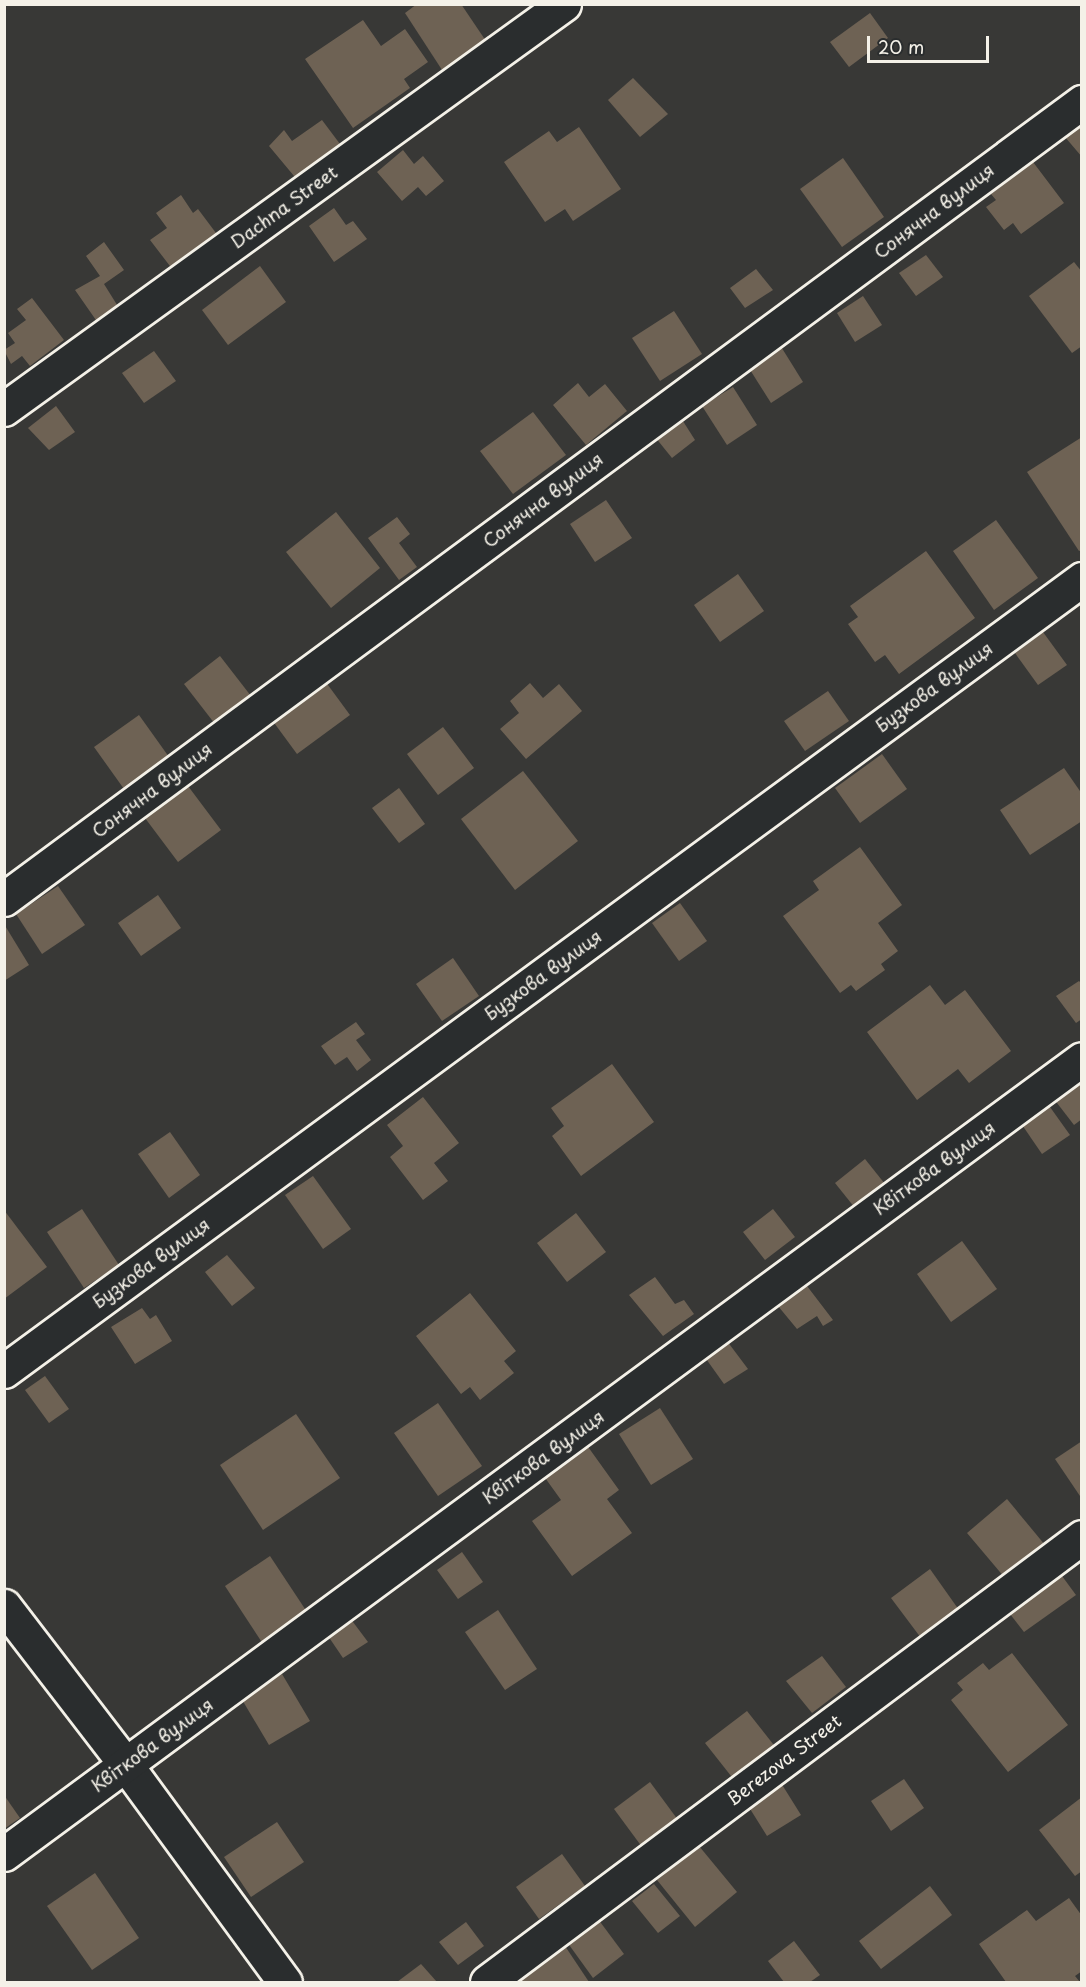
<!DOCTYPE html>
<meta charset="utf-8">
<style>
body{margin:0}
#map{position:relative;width:1086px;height:1987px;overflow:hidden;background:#383836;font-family:"Playpen Sans",sans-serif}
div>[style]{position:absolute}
.building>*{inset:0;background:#6e6254}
.roads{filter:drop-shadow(2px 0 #f4f1e8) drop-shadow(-2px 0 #f4f1e8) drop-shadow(0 2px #f4f1e8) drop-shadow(0 -2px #f4f1e8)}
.minor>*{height:33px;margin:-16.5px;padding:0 16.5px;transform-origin:16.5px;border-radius:16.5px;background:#2a2d2e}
span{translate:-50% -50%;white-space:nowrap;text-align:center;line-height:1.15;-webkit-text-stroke:5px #2a2d2e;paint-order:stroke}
.street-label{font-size:18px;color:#f4f1e8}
.frame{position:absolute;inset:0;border:6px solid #f4f1e8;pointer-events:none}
.scale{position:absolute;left:867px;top:36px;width:122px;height:27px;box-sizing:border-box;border:3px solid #f4f1e8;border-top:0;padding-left:8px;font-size:18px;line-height:21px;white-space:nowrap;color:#f4f1e8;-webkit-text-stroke:4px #2a2d2e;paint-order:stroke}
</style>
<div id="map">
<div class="building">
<div style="clip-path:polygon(417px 4px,461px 4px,488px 44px,444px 73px,405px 13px)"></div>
<div style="clip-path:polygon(870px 13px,888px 38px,849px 67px,830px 42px)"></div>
<div style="clip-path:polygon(363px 20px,381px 46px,405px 29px,428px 62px,404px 79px,410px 88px,353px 128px,305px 59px)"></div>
<div style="clip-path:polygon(633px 78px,668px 114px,640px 137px,608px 100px)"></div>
<div style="clip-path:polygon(322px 120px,346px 152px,299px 182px,269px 146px,284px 130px,292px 141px)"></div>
<div style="clip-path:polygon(1082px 124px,1082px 157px,1065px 137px)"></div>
<div style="clip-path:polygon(579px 127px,621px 189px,573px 221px,565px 209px,545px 222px,504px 162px,549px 131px,557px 142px)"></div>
<div style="clip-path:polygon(403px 150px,414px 164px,423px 156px,444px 181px,426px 196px,418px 187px,402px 201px,377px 172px)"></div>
<div style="clip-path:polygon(843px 158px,884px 217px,842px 247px,800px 189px)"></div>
<div style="clip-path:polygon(1033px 162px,1064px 203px,1021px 234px,1013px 223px,1004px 230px,986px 207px,996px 200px,991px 194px)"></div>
<div style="clip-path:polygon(181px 195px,193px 213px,198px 209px,219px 237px,173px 270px,150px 240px,167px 228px,156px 213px)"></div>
<div style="clip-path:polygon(334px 208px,346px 225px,353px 221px,367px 239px,334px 262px,309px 226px)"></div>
<div style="clip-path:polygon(104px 242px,124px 270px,104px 284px,119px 308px,98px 323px,75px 290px,100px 276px,86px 256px)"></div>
<div style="clip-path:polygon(926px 255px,943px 277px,916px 296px,899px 273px)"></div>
<div style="clip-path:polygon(1074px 262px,1082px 272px,1082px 346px,1072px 353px,1029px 296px)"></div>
<div style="clip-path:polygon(260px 266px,286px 302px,228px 345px,202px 310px)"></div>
<div style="clip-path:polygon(756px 269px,773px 290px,745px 308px,730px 288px)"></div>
<div style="clip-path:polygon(863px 296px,882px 325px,855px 342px,837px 313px)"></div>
<div style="clip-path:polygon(32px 298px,64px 340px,30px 366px,22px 356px,11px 364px,4px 350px,15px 343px,8px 333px,26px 320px,17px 309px)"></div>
<div style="clip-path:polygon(674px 311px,702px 354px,660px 381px,632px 338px)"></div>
<div style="clip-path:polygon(775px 337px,803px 382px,771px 403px,742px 357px)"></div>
<div style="clip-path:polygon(154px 351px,176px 381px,144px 403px,122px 373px)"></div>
<div style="clip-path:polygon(578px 383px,589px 397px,605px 384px,627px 411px,586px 445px,553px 405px)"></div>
<div style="clip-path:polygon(733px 387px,757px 425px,727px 445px,702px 406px)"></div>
<div style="clip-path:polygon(56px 406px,75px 432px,49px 450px,28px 428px)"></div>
<div style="clip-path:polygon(533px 412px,566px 455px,513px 494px,480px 451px)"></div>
<div style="clip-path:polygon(681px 418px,695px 440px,672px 458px,655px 437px)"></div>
<div style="clip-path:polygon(1082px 437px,1082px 550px,1079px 551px,1027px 472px)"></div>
<div style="clip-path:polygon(606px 500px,632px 538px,595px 562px,570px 524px)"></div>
<div style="clip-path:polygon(336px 512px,380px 568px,331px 608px,286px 552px)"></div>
<div style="clip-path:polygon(397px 517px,410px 534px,399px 543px,417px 567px,399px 580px,368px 538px)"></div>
<div style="clip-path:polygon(996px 520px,1038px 578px,994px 610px,953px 551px)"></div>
<div style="clip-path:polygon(926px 551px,975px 618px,899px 674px,885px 655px,875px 662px,848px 624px,858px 617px,850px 606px)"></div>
<div style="clip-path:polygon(738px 574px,764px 611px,720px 642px,694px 605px)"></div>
<div style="clip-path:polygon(1043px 632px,1067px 665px,1038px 685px,1015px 653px)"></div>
<div style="clip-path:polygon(220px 656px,251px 696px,215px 724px,184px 684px)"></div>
<div style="clip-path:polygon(325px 681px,350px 715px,297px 754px,272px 720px)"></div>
<div style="clip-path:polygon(530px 683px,543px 698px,559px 684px,582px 711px,526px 759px,500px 729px,519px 713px,510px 701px)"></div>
<div style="clip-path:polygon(828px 691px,849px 721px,805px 751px,784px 721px)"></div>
<div style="clip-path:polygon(139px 715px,169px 757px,124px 789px,94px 747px)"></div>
<div style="clip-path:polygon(443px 727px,474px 768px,438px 795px,407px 754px)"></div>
<div style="clip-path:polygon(882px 754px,907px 789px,860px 823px,835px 788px)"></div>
<div style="clip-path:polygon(1064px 768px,1082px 794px,1082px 821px,1030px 855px,1000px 810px)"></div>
<div style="clip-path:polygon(523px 771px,578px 841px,515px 890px,461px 819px)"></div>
<div style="clip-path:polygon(185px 782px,221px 830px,178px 862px,142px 814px)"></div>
<div style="clip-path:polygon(399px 788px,425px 824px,399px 843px,372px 808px)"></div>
<div style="clip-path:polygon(860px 847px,902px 905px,878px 923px,898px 951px,881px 964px,885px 970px,856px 991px,851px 985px,840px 993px,783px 916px,819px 890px,813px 881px)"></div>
<div style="clip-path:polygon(58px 886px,85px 925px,42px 954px,16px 914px)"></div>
<div style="clip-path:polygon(158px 895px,181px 928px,141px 956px,118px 923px)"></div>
<div style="clip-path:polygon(680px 903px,707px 941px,679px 961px,652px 923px)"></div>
<div style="clip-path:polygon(4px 924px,29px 965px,4px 981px)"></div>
<div style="clip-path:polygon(453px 958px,479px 996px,442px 1021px,416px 984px)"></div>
<div style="clip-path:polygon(1079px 981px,1082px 984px,1082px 1019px,1076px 1023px,1056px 996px)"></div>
<div style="clip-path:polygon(930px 985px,945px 1005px,965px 990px,1011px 1051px,969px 1083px,958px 1069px,917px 1100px,867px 1032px)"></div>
<div style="clip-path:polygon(356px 1022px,365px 1034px,356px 1040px,371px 1060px,357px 1071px,347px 1057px,335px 1065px,321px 1046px)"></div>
<div style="clip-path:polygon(1082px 1063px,1082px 1119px,1074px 1125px,1047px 1090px)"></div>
<div style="clip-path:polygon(612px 1064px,654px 1122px,581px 1176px,552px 1136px,564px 1126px,551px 1108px)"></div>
<div style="clip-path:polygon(423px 1097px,459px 1143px,434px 1163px,448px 1181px,423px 1200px,390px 1157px,403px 1146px,387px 1125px)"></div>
<div style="clip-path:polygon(1045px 1100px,1070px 1135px,1042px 1154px,1018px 1119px)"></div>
<div style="clip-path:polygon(170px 1132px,200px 1175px,169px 1198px,138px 1154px)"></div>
<div style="clip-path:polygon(865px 1159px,885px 1184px,855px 1208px,835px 1183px)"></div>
<div style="clip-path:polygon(313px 1176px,351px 1229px,323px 1249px,285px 1195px)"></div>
<div style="clip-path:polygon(82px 1209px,119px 1265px,84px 1288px,47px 1232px)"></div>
<div style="clip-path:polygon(773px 1209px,795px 1237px,765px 1260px,743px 1232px)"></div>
<div style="clip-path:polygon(4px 1210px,47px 1267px,4px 1299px)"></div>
<div style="clip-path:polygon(576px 1213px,606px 1252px,567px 1282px,537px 1243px)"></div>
<div style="clip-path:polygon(962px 1241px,997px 1289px,951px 1322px,917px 1274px)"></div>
<div style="clip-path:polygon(227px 1255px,255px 1288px,232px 1306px,205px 1272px)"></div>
<div style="clip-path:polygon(655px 1277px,675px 1304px,684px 1300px,694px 1314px,663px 1336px,629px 1295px)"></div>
<div style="clip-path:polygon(807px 1286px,833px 1320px,823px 1326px,817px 1316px,797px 1329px,778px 1306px)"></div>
<div style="clip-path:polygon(470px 1293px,516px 1351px,504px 1361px,514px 1373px,480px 1400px,470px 1387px,461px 1394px,416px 1336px)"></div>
<div style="clip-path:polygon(142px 1308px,150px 1319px,156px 1315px,172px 1341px,135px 1364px,111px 1327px)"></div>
<div style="clip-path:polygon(727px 1341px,748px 1369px,724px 1384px,704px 1356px)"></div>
<div style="clip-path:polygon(45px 1376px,69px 1409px,49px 1423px,25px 1390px)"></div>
<div style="clip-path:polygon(438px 1403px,482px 1466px,438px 1496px,394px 1433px)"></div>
<div style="clip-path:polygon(660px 1408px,693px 1459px,651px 1485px,619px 1434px)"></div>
<div style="clip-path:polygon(296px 1414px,340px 1478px,263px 1530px,220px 1465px)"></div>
<div style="clip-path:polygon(1082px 1441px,1082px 1499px,1055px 1459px)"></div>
<div style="clip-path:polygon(586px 1444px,619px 1490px,607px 1499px,632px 1533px,572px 1576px,532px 1521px,561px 1500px,543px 1475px)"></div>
<div style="clip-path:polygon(1007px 1499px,1045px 1545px,1005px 1578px,967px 1533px)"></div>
<div style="clip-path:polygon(462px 1552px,483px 1582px,458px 1599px,437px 1570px)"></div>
<div style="clip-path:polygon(270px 1556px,309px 1615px,263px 1644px,225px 1586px)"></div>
<div style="clip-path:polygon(930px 1569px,959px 1610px,921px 1638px,891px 1598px)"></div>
<div style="clip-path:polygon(1062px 1576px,1076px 1595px,1024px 1632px,1010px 1614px)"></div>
<div style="clip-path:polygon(498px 1610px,537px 1669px,505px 1690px,465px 1632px)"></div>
<div style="clip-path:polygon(350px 1618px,368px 1642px,343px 1658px,326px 1633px)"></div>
<div style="clip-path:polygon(1012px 1653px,1068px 1725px,1008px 1772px,951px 1700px,963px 1690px,957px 1683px,983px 1663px,989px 1670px)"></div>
<div style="clip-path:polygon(822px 1656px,846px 1687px,812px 1713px,786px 1681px)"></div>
<div style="clip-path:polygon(282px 1674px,310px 1721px,269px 1745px,241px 1698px)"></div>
<div style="clip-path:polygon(747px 1711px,777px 1749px,735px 1781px,705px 1743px)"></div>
<div style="clip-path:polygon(904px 1779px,924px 1808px,891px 1831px,871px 1801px)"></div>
<div style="clip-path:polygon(650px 1782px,681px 1824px,645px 1851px,614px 1809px)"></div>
<div style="clip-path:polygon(781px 1783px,801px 1815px,767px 1836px,747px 1804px)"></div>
<div style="clip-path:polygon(4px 1795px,20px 1818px,4px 1829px)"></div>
<div style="clip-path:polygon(1082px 1797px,1082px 1871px,1075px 1876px,1039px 1830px)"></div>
<div style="clip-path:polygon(277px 1822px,304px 1862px,251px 1897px,224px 1857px)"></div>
<div style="clip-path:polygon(699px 1846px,737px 1892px,695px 1927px,657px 1880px)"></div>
<div style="clip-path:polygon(562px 1854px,585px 1886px,539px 1919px,516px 1887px)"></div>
<div style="clip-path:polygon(95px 1873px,139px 1938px,92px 1970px,47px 1906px)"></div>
<div style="clip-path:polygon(654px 1884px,680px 1916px,658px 1933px,632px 1901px)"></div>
<div style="clip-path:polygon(930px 1886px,952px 1915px,881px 1969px,859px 1941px)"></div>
<div style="clip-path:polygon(1069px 1898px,1082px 1916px,1082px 1971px,1075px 1976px,1080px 1982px,1006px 1982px,979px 1944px,1027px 1910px,1036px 1921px)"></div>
<div style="clip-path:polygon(598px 1919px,624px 1954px,593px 1978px,567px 1942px)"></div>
<div style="clip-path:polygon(466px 1922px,484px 1946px,458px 1965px,439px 1942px)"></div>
<div style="clip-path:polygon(794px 1941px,820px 1975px,810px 1982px,784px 1982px,768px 1961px)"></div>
<div style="clip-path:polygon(565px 1946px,589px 1982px,517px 1982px,515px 1980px)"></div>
<div style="clip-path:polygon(421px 1964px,437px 1982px,397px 1982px)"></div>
</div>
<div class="roads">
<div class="minor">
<div style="left:4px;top:409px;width:691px;rotate:-35.87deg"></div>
<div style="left:4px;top:899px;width:1341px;rotate:-36.48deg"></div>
<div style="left:4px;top:1371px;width:1338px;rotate:-36.3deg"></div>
<div style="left:4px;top:1606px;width:200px;rotate:52.5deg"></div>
<div style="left:126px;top:1765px;width:269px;rotate:53.8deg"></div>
<div style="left:4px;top:1854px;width:1339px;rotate:-36.41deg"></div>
<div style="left:487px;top:1982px;width:743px;rotate:-36.79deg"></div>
</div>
</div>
<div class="street-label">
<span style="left:284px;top:207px;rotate:-36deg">Dachna Street</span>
<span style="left:934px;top:211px;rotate:-37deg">Сонячна вулиця</span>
<span style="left:543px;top:500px;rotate:-37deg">Сонячна вулиця</span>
<span style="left:934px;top:687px;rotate:-36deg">Бузкова вулиця</span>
<span style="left:152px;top:790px;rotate:-37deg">Сонячна вулиця</span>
<span style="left:543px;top:975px;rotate:-36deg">Бузкова вулиця</span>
<span style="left:934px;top:1168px;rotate:-36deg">Квіткова вулиця</span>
<span style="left:151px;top:1263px;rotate:-36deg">Бузкова вулиця</span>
<span style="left:543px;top:1457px;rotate:-36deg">Квіткова вулиця</span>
<span style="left:152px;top:1745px;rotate:-36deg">Квіткова вулиця</span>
<span style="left:784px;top:1760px;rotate:-37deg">Berezova Street</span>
</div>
<div class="frame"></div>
<div class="scale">20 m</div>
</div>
